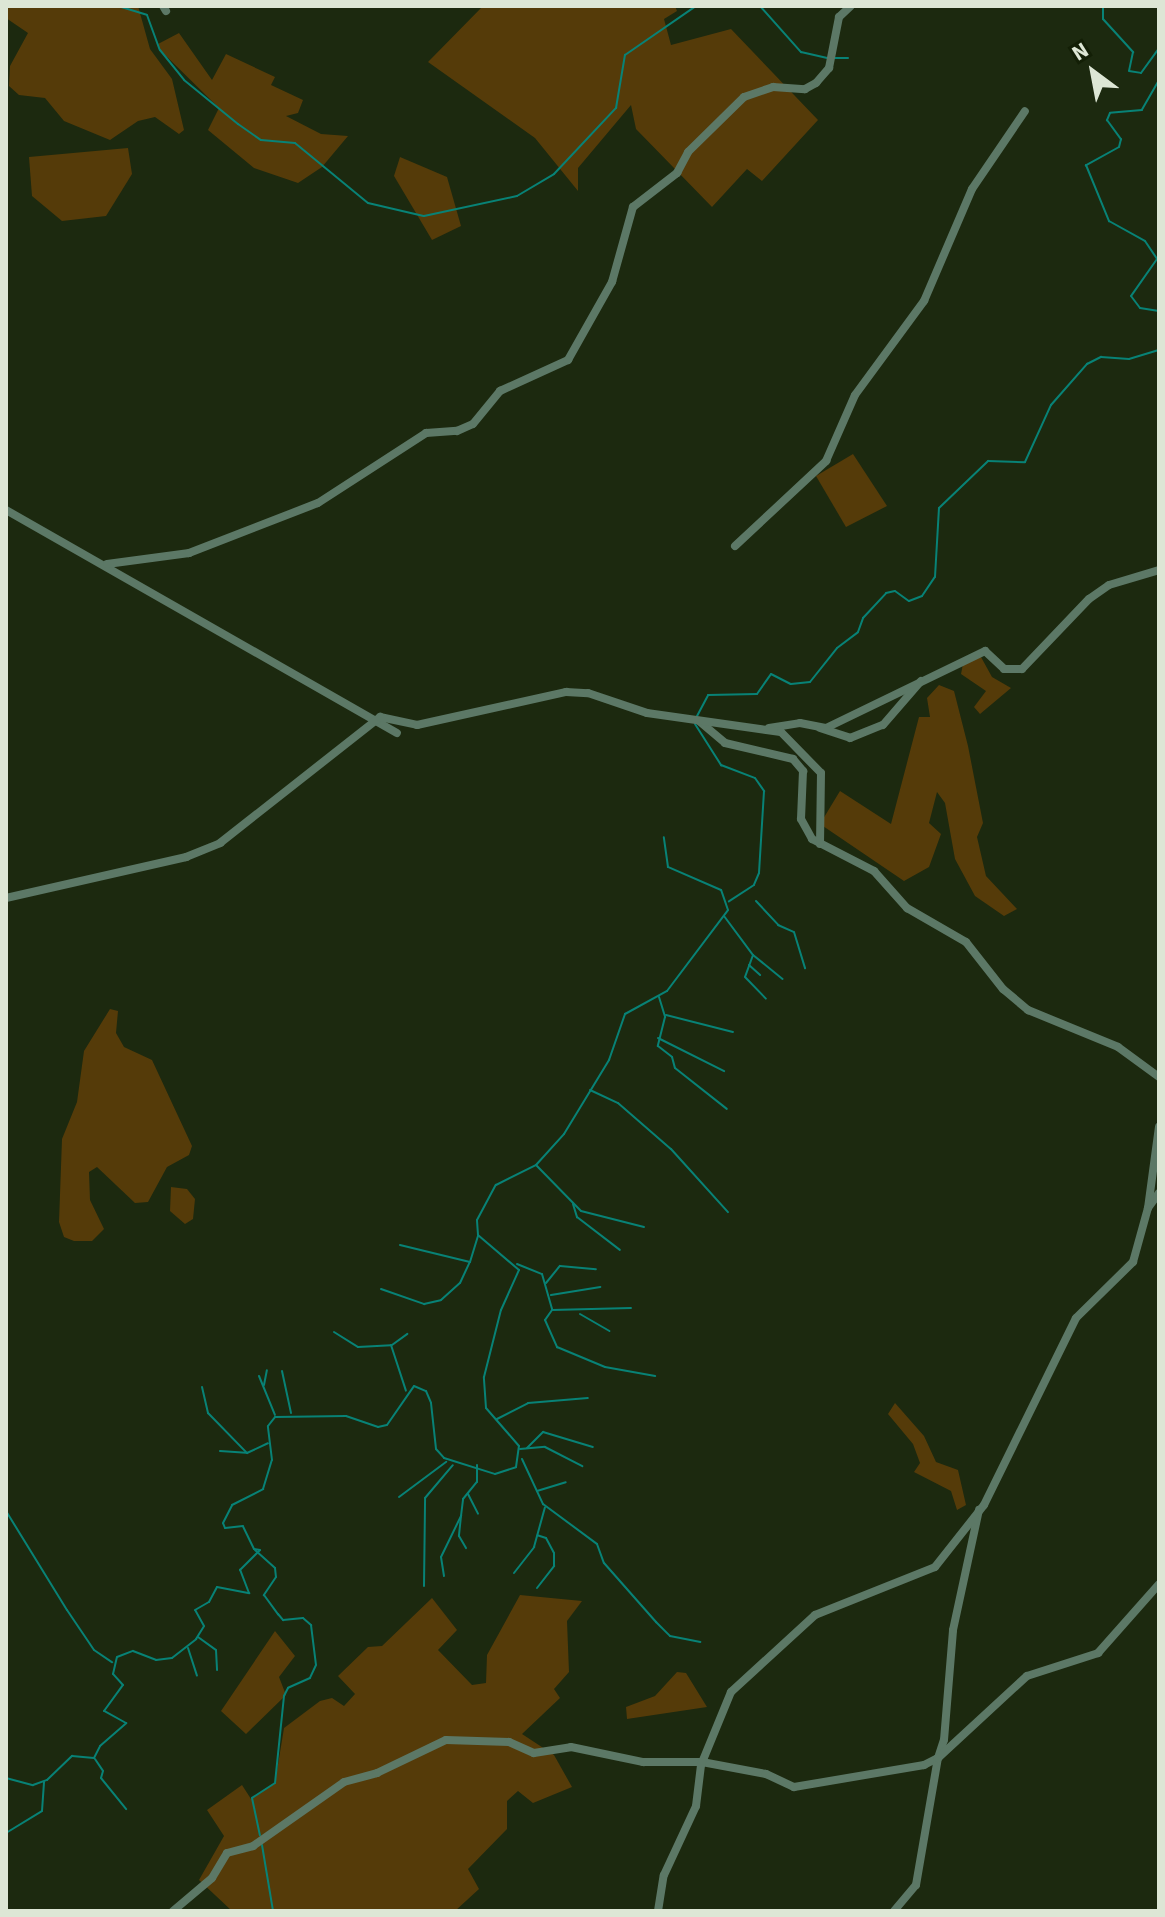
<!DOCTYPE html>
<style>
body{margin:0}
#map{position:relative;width:1165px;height:1917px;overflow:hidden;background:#1c290f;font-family:"Source Sans 3",sans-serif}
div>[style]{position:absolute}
.green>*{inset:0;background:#553b09}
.stream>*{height:2px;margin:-1px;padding:0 1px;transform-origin:1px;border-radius:1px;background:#088276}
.minor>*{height:8px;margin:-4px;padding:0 4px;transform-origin:4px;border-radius:4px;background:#5c7866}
span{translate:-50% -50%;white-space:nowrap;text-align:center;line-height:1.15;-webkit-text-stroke:6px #131f06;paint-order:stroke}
.frame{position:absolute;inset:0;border:8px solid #dde6d5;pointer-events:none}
.north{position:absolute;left:1053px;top:32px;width:80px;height:80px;-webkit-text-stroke:6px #131f06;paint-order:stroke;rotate:328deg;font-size:22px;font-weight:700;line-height:32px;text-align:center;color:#dde6d5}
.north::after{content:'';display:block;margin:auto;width:28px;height:36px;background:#dde6d5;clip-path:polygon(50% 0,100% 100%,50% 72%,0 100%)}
</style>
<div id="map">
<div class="green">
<div style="clip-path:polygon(6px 6px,138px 6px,150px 49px,172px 79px,184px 130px,179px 134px,155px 117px,138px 121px,110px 140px,64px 121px,45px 98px,19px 95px,9px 86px,10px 66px,28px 33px,6px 18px)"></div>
<div style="clip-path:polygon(483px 6px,675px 6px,677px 11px,664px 19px,671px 45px,731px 29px,818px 120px,762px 181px,747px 169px,712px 207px,636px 129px,631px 105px,578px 168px,578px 191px,535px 138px,428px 62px)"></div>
<div style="clip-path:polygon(179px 33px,212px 80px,226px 54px,275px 77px,271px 85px,303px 100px,298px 113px,286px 116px,321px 134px,348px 136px,322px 167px,298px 183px,254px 168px,208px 130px,219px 108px,160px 50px,158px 44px)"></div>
<div style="clip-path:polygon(128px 148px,132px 174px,106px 216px,62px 221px,32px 196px,29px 157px)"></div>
<div style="clip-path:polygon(400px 157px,447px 177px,461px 226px,432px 240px,394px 176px)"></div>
<div style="clip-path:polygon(853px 454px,887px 506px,846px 527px,816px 476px)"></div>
<div style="clip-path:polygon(981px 657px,992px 677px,1011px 688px,980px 714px,974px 707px,986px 691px,961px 674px,963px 664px)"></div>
<div style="clip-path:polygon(939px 685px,954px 691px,968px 746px,983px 823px,977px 837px,986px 876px,1017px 909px,1004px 916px,975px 896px,955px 859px,945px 803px,937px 792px,929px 823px,941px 834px,929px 867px,904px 881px,820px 824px,840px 791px,891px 824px,919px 717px,930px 717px,927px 698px)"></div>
<div style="clip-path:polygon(110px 1009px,118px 1011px,116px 1033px,124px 1047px,152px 1060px,192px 1146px,189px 1155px,167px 1167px,148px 1202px,135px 1203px,97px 1167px,89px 1172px,90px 1200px,104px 1229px,92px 1241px,74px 1241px,64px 1237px,59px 1222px,62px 1139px,77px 1102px,84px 1051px)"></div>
<div style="clip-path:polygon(171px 1187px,187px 1189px,195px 1199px,193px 1219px,185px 1224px,170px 1211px)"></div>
<div style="clip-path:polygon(895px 1403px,924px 1436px,936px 1462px,958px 1470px,966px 1505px,957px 1510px,951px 1491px,914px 1472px,920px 1463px,913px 1444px,888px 1414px)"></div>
<div style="clip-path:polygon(520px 1595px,582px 1601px,567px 1621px,569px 1672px,554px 1689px,560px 1698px,522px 1734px,554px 1755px,572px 1787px,533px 1803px,518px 1791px,507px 1801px,507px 1829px,468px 1869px,479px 1889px,455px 1911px,232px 1911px,199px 1880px,224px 1836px,207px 1810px,242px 1785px,251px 1799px,275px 1783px,284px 1728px,320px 1701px,332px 1698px,344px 1706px,355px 1694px,338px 1676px,368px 1647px,382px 1646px,432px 1598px,457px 1630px,438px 1650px,472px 1685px,486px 1683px,487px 1655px)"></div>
<div style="clip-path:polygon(275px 1631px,295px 1656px,279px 1677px,286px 1695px,246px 1734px,221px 1711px)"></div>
<div style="clip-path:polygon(677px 1672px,686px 1673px,707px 1707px,627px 1719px,626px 1707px,655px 1696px)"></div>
</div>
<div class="stream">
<div style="left:118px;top:6px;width:30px;rotate:17deg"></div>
<div style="left:147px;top:15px;width:37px;rotate:70deg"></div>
<div style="left:160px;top:50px;width:38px;rotate:51deg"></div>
<div style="left:184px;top:80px;width:70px;rotate:39.2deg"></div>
<div style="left:238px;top:124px;width:28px;rotate:35deg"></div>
<div style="left:261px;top:140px;width:34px;rotate:5deg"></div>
<div style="left:295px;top:143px;width:94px;rotate:39.4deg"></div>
<div style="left:368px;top:203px;width:57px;rotate:13.1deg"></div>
<div style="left:424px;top:216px;width:95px;rotate:-12.1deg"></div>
<div style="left:517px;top:196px;width:43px;rotate:-30.7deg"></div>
<div style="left:554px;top:174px;width:91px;rotate:-46.8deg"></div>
<div style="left:616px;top:108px;width:54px;rotate:-80.4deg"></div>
<div style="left:625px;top:55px;width:86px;rotate:-34.6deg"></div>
<div style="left:760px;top:6px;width:62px;rotate:48.3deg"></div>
<div style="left:801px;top:52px;width:28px;rotate:13deg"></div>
<div style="left:1103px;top:6px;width:13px;rotate:90deg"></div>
<div style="left:1103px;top:19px;width:45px;rotate:47.7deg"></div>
<div style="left:1133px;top:52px;width:19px;rotate:102deg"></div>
<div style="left:1129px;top:71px;width:12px;rotate:9deg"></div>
<div style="left:1141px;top:73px;width:31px;rotate:-54deg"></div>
<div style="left:835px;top:58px;width:13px"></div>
<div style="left:1159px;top:80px;width:34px;rotate:120deg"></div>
<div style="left:1142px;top:110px;width:32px;rotate:175deg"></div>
<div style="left:1110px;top:113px;width:8px;rotate:113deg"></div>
<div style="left:1107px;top:120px;width:24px;rotate:54deg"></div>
<div style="left:1121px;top:139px;width:8px;rotate:104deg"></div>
<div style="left:1119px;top:147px;width:38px;rotate:151deg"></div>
<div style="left:1086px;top:165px;width:61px;rotate:67.7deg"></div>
<div style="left:1109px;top:221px;width:41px;rotate:29.1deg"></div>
<div style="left:1145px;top:241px;width:22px;rotate:56deg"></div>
<div style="left:1157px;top:259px;width:45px;rotate:125.1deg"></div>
<div style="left:1131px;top:296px;width:15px;rotate:53deg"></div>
<div style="left:1140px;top:308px;width:19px;rotate:9deg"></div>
<div style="left:696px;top:718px;width:26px;rotate:-62deg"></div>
<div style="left:708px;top:695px;width:49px;rotate:-1.2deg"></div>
<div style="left:757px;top:694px;width:24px;rotate:-55deg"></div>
<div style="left:771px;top:674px;width:22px;rotate:27deg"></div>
<div style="left:791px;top:684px;width:19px;rotate:-6deg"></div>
<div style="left:810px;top:682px;width:43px;rotate:-51.5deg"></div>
<div style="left:837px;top:648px;width:26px;rotate:-37deg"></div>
<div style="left:858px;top:632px;width:15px;rotate:-70deg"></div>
<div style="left:863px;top:618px;width:34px;rotate:-47deg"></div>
<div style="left:886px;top:593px;width:9px;rotate:-13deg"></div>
<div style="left:895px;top:591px;width:17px;rotate:36deg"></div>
<div style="left:909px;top:601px;width:14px;rotate:-21deg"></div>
<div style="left:922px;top:596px;width:23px;rotate:-56deg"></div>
<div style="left:935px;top:577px;width:69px;rotate:-86.7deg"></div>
<div style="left:939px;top:508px;width:68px;rotate:-43.8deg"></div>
<div style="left:988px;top:461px;width:37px;rotate:2deg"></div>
<div style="left:1025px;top:462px;width:63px;rotate:-65.5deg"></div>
<div style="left:1051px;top:405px;width:55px;rotate:-48.7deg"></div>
<div style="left:1087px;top:364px;width:16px;rotate:-27deg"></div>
<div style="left:1101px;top:357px;width:28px;rotate:4deg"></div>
<div style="left:1129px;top:359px;width:31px;rotate:-17deg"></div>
<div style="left:695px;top:724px;width:49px;rotate:57.6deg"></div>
<div style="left:721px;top:765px;width:36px;rotate:21deg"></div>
<div style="left:755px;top:778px;width:16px;rotate:55deg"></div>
<div style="left:764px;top:791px;width:82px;rotate:93.5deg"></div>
<div style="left:759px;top:873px;width:13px;rotate:113deg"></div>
<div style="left:754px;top:885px;width:30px;rotate:147deg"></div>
<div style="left:756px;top:901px;width:33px;rotate:47deg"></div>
<div style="left:778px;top:925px;width:17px;rotate:24deg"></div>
<div style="left:794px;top:932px;width:38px;rotate:73deg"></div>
<div style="left:724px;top:916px;width:49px;rotate:53.4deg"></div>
<div style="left:753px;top:955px;width:23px;rotate:110deg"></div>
<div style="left:745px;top:977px;width:30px;rotate:46deg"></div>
<div style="left:753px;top:955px;width:38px;rotate:39deg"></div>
<div style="left:749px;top:965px;width:15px;rotate:42deg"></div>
<div style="left:659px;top:997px;width:21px;rotate:73deg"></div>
<div style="left:665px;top:1017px;width:30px;rotate:104deg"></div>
<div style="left:658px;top:1046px;width:18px;rotate:38deg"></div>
<div style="left:672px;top:1057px;width:11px;rotate:75deg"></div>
<div style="left:675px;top:1068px;width:66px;rotate:38.3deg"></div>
<div style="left:666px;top:1015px;width:69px;rotate:14.2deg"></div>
<div style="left:658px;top:1038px;width:74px;rotate:26.6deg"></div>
<div style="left:590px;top:1090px;width:31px;rotate:25deg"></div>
<div style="left:618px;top:1103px;width:70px;rotate:41deg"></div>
<div style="left:671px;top:1149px;width:85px;rotate:47.9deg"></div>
<div style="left:536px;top:1165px;width:64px;rotate:45.6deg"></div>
<div style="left:581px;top:1211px;width:65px;rotate:14.3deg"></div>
<div style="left:573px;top:1204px;width:14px;rotate:73deg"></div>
<div style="left:577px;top:1217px;width:54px;rotate:37.5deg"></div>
<div style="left:400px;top:1245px;width:72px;rotate:13.7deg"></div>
<div style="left:470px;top:1262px;width:27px;rotate:-73deg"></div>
<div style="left:517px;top:1264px;width:27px;rotate:22deg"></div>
<div style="left:542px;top:1274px;width:37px;rotate:74deg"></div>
<div style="left:552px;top:1310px;width:79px;rotate:-1.5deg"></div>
<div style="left:546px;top:1283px;width:22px;rotate:-51deg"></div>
<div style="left:560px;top:1266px;width:36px;rotate:5deg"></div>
<div style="left:381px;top:1289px;width:46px;rotate:19.2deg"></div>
<div style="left:424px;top:1304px;width:17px;rotate:-13deg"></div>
<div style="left:441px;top:1300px;width:25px;rotate:-42deg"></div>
<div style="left:460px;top:1283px;width:23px;rotate:-65deg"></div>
<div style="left:551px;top:1295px;width:50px;rotate:-9.3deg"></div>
<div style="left:552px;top:1310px;width:12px;rotate:125deg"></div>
<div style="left:545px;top:1320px;width:30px;rotate:66deg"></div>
<div style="left:557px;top:1347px;width:52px;rotate:22.6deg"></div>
<div style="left:605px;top:1367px;width:51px;rotate:10.2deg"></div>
<div style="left:580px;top:1314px;width:34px;rotate:30deg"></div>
<div style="left:334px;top:1332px;width:28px;rotate:32deg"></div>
<div style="left:358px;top:1347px;width:33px;rotate:-3deg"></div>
<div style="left:391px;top:1345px;width:48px;rotate:71.9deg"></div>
<div style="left:392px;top:1345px;width:19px;rotate:-36deg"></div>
<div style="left:282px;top:1371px;width:43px;rotate:77.9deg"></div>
<div style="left:259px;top:1376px;width:42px;rotate:67.7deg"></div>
<div style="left:264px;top:1385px;width:15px;rotate:-79deg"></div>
<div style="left:202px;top:1387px;width:27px;rotate:77deg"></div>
<div style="left:208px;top:1413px;width:56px;rotate:45.7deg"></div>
<div style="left:247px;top:1453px;width:23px;rotate:-25deg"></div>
<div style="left:497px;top:1419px;width:35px;rotate:-27deg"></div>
<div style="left:528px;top:1403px;width:60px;rotate:-4.8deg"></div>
<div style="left:527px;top:1448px;width:23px;rotate:-45deg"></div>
<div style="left:543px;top:1432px;width:52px;rotate:16.7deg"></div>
<div style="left:520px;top:1449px;width:25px;rotate:-5deg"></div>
<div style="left:545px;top:1447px;width:42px;rotate:27.2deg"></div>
<div style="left:220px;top:1451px;width:26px;rotate:4deg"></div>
<div style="left:522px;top:1459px;width:50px;rotate:65deg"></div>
<div style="left:543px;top:1504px;width:67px;rotate:36.5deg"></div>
<div style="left:597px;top:1544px;width:20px;rotate:70deg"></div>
<div style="left:604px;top:1563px;width:79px;rotate:48.6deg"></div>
<div style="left:656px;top:1622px;width:20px;rotate:45deg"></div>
<div style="left:670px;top:1636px;width:31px;rotate:11deg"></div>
<div style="left:537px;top:1491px;width:30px;rotate:-17deg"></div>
<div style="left:468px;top:1494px;width:22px;rotate:63deg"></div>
<div style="left:399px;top:1497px;width:59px;rotate:-36.7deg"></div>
<div style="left:6px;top:1511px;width:116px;rotate:58.4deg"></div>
<div style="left:67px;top:1610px;width:48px;rotate:56deg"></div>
<div style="left:94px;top:1650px;width:22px;rotate:34deg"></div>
<div style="left:461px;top:1516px;width:20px;rotate:96deg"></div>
<div style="left:459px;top:1536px;width:14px;rotate:60deg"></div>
<div style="left:255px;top:1550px;width:27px;rotate:42deg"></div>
<div style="left:275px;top:1568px;width:9px;rotate:84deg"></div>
<div style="left:276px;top:1577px;width:22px;rotate:124deg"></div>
<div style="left:264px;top:1595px;width:24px;rotate:54deg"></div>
<div style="left:278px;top:1614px;width:8px;rotate:50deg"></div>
<div style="left:283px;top:1620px;width:20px;rotate:-6deg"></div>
<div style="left:303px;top:1618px;width:11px;rotate:41deg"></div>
<div style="left:311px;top:1625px;width:40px;rotate:82.9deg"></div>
<div style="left:316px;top:1665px;width:14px;rotate:115deg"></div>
<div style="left:310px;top:1678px;width:24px;rotate:156deg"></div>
<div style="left:288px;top:1688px;width:9px;rotate:117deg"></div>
<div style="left:284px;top:1696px;width:87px;rotate:95.9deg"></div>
<div style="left:275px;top:1783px;width:27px;rotate:147deg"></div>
<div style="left:252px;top:1798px;width:38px;rotate:78deg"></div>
<div style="left:514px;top:1573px;width:33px;rotate:-52deg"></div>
<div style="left:534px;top:1547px;width:41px;rotate:-74.6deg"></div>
<div style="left:444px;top:1576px;width:19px;rotate:-99deg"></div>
<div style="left:441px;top:1557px;width:46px;rotate:-64deg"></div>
<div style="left:461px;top:1516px;width:17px;rotate:-83deg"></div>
<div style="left:463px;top:1499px;width:22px;rotate:-51deg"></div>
<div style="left:477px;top:1482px;width:17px;rotate:-90deg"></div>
<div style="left:424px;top:1586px;width:88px;rotate:-89.3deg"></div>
<div style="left:425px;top:1498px;width:43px;rotate:-49.7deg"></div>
<div style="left:537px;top:1588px;width:28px;rotate:-52deg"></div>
<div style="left:554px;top:1566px;width:13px;rotate:-90deg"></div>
<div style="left:554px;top:1553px;width:17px;rotate:-118deg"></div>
<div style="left:546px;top:1538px;width:9px;rotate:-162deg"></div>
<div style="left:198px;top:1637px;width:22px;rotate:36deg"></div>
<div style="left:216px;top:1650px;width:20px;rotate:87deg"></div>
<div style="left:188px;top:1648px;width:29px;rotate:72deg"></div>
<div style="left:95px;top:1759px;width:14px;rotate:56deg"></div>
<div style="left:103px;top:1771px;width:7px;rotate:106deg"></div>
<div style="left:101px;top:1778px;width:40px;rotate:51deg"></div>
<div style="left:6px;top:1778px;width:28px;rotate:15deg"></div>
<div style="left:33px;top:1785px;width:15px;rotate:-20deg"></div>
<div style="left:47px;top:1780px;width:35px;rotate:-44deg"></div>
<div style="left:72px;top:1756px;width:22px;rotate:5deg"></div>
<div style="left:94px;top:1758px;width:13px;rotate:-63deg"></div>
<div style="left:100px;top:1746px;width:35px;rotate:-41deg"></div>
<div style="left:126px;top:1723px;width:25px;rotate:-151deg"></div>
<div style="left:104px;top:1711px;width:32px;rotate:-54deg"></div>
<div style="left:123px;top:1685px;width:15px;rotate:-132deg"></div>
<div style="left:113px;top:1674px;width:17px;rotate:-77deg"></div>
<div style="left:117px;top:1657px;width:17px;rotate:-21deg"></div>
<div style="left:133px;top:1651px;width:25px;rotate:21deg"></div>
<div style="left:156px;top:1660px;width:16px;rotate:-7deg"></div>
<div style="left:172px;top:1658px;width:31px;rotate:-38deg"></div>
<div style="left:196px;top:1639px;width:15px;rotate:-58deg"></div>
<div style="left:204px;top:1626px;width:18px;rotate:-119deg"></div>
<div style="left:195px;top:1610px;width:16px;rotate:-30deg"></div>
<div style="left:209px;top:1602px;width:17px;rotate:-62deg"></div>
<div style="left:217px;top:1587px;width:33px;rotate:11deg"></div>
<div style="left:249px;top:1593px;width:25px;rotate:-111deg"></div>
<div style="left:240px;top:1570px;width:28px;rotate:-45deg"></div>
<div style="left:260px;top:1550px;width:6px;rotate:-171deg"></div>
<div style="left:254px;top:1549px;width:25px;rotate:-116deg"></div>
<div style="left:243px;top:1526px;width:18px;rotate:174deg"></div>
<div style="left:225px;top:1528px;width:5px;rotate:-112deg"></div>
<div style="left:223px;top:1523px;width:20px;rotate:-63deg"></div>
<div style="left:232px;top:1505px;width:35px;rotate:-27deg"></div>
<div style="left:263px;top:1489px;width:30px;rotate:-73deg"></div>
<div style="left:272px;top:1460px;width:34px;rotate:-97deg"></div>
<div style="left:268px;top:1426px;width:11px;rotate:-52deg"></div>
<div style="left:275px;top:1417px;width:71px;rotate:-0.8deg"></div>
<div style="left:346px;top:1416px;width:34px;rotate:19deg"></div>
<div style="left:378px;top:1427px;width:9px;rotate:-13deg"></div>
<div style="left:387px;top:1425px;width:47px;rotate:-55.3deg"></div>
<div style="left:414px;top:1386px;width:13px;rotate:23deg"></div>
<div style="left:426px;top:1391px;width:13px;rotate:67deg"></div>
<div style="left:431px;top:1403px;width:46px;rotate:83.8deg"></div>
<div style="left:436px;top:1449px;width:12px;rotate:48deg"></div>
<div style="left:444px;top:1458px;width:53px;rotate:17.4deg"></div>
<div style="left:495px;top:1474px;width:22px;rotate:-18deg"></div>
<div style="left:516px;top:1467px;width:21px;rotate:-82deg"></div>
<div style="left:519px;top:1446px;width:50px;rotate:-131deg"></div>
<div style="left:486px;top:1408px;width:31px;rotate:-94deg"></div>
<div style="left:484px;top:1377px;width:69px;rotate:-75.8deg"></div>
<div style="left:501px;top:1310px;width:44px;rotate:-65.8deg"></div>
<div style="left:519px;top:1270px;width:54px;rotate:-139.5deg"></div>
<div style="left:478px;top:1235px;width:15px;rotate:-94deg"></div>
<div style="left:477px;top:1220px;width:40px;rotate:-62deg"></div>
<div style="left:496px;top:1185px;width:45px;rotate:-26.6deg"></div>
<div style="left:536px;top:1165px;width:42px;rotate:-47.9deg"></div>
<div style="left:564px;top:1134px;width:87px;rotate:-58.7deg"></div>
<div style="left:609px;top:1060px;width:49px;rotate:-70.8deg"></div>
<div style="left:625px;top:1014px;width:48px;rotate:-28.7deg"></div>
<div style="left:667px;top:991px;width:101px;rotate:-53deg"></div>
<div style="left:728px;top:910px;width:21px;rotate:-109deg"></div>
<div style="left:721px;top:890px;width:58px;rotate:-156.5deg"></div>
<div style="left:668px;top:867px;width:30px;rotate:-98deg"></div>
<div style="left:6px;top:1833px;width:42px;rotate:-31.4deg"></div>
<div style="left:42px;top:1811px;width:29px;rotate:-86deg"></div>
<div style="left:262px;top:1845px;width:67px;rotate:80.5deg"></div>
</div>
<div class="minor">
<div style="left:163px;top:6px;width:6px;rotate:59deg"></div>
<div style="left:6px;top:510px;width:450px;rotate:29.7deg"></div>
<div style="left:735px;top:546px;width:125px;rotate:-43deg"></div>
<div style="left:826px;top:461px;width:72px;rotate:-66.3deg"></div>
<div style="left:855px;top:395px;width:117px;rotate:-53.7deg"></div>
<div style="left:924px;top:301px;width:122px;rotate:-66.8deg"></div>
<div style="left:972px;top:189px;width:94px;rotate:-55.8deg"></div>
<div style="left:107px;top:564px;width:83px;rotate:-7.6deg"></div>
<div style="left:189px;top:553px;width:138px;rotate:-21.2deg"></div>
<div style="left:318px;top:503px;width:129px;rotate:-32.9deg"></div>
<div style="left:426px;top:433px;width:31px;rotate:-4deg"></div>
<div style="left:457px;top:431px;width:17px;rotate:-24deg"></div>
<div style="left:473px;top:424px;width:43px;rotate:-50.7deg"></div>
<div style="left:500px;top:391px;width:75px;rotate:-24.5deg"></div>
<div style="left:568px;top:360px;width:90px;rotate:-60.6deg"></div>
<div style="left:612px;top:282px;width:78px;rotate:-74.4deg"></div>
<div style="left:633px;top:207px;width:56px;rotate:-37.7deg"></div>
<div style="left:677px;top:173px;width:24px;rotate:-62deg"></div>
<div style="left:688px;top:152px;width:78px;rotate:-44.5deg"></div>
<div style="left:744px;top:97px;width:31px;rotate:-19deg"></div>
<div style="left:773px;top:87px;width:32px;rotate:4deg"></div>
<div style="left:805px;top:89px;width:13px;rotate:-29deg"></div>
<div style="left:816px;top:83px;width:20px;rotate:-49deg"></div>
<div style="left:829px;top:68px;width:52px;rotate:-78.9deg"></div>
<div style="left:839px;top:17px;width:16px;rotate:-43deg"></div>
<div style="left:699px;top:721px;width:34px;rotate:40deg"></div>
<div style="left:725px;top:743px;width:70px;rotate:13.2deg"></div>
<div style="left:793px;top:759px;width:16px;rotate:50deg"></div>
<div style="left:803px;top:771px;width:48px;rotate:92.4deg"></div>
<div style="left:801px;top:819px;width:23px;rotate:61deg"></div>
<div style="left:812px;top:839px;width:70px;rotate:27.3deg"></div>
<div style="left:874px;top:871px;width:50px;rotate:48.3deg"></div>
<div style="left:907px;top:908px;width:68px;rotate:30deg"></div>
<div style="left:966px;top:942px;width:60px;rotate:51.8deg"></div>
<div style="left:1003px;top:989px;width:33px;rotate:40deg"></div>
<div style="left:1028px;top:1010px;width:97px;rotate:22.3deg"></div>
<div style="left:1118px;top:1047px;width:51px;rotate:36.2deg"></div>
<div style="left:769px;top:728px;width:31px;rotate:-9deg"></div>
<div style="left:800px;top:723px;width:26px;rotate:11deg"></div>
<div style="left:826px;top:728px;width:177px;rotate:-25.8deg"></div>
<div style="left:985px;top:651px;width:26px;rotate:43deg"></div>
<div style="left:1004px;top:669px;width:18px"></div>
<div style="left:1022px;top:669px;width:97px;rotate:-46.3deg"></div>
<div style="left:1089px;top:599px;width:24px;rotate:-35deg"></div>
<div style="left:1109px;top:585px;width:52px;rotate:-16.7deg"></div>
<div style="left:820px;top:728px;width:32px;rotate:18deg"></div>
<div style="left:850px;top:738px;width:35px;rotate:-22deg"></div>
<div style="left:883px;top:725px;width:58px;rotate:-49.2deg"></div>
<div style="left:6px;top:898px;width:185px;rotate:-12.8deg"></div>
<div style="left:186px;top:857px;width:37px;rotate:-22deg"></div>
<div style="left:220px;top:843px;width:204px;rotate:-38.2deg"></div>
<div style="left:380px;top:717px;width:38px;rotate:12deg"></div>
<div style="left:417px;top:725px;width:153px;rotate:-12.5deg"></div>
<div style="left:566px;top:692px;width:22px;rotate:3deg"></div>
<div style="left:588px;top:693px;width:62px;rotate:18.7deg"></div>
<div style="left:647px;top:713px;width:135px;rotate:8.1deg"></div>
<div style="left:781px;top:732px;width:57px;rotate:45.7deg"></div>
<div style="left:821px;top:773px;width:71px;rotate:90.8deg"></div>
<div style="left:1148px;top:1208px;width:19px;rotate:-54deg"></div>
<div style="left:173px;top:1911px;width:51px;rotate:-40.2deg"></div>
<div style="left:212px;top:1878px;width:29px;rotate:-59deg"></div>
<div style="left:227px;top:1853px;width:27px;rotate:-15deg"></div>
<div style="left:253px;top:1846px;width:111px;rotate:-35.1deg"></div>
<div style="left:344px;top:1782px;width:34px;rotate:-15deg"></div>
<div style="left:377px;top:1773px;width:76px;rotate:-25.6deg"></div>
<div style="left:446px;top:1740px;width:63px;rotate:1.8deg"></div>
<div style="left:509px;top:1742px;width:27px;rotate:24deg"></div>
<div style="left:534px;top:1753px;width:37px;rotate:-9deg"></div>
<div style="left:571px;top:1747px;width:74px;rotate:11.8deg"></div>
<div style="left:643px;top:1762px;width:59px"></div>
<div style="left:702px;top:1762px;width:65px;rotate:10.6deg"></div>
<div style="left:766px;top:1774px;width:31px;rotate:25deg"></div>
<div style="left:794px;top:1787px;width:132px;rotate:-9.6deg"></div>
<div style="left:924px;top:1765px;width:16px;rotate:-27deg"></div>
<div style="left:938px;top:1758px;width:19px;rotate:-72deg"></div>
<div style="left:944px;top:1740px;width:110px;rotate:-85.3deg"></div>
<div style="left:953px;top:1630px;width:123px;rotate:-77.8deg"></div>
<div style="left:658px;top:1911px;width:36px;rotate:-81deg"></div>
<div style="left:664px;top:1875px;width:76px;rotate:-65.1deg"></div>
<div style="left:696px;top:1806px;width:41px;rotate:-83deg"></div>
<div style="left:701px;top:1765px;width:79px;rotate:-67.7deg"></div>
<div style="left:731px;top:1692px;width:114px;rotate:-42.5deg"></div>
<div style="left:815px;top:1615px;width:129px;rotate:-21.8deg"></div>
<div style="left:935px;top:1567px;width:79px;rotate:-51.7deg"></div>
<div style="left:984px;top:1505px;width:208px;rotate:-63.8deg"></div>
<div style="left:1076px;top:1318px;width:80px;rotate:-44.5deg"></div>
<div style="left:1133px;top:1262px;width:56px;rotate:-74.5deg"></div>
<div style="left:1148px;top:1208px;width:82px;rotate:-82.3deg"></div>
<div style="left:894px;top:1911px;width:34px;rotate:-50deg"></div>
<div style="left:916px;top:1885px;width:129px;rotate:-80.2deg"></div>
<div style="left:938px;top:1758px;width:121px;rotate:-42.7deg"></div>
<div style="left:1027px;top:1676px;width:75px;rotate:-17.9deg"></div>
<div style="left:1098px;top:1653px;width:92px;rotate:-48.5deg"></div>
</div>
<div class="frame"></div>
<div class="north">N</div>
</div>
